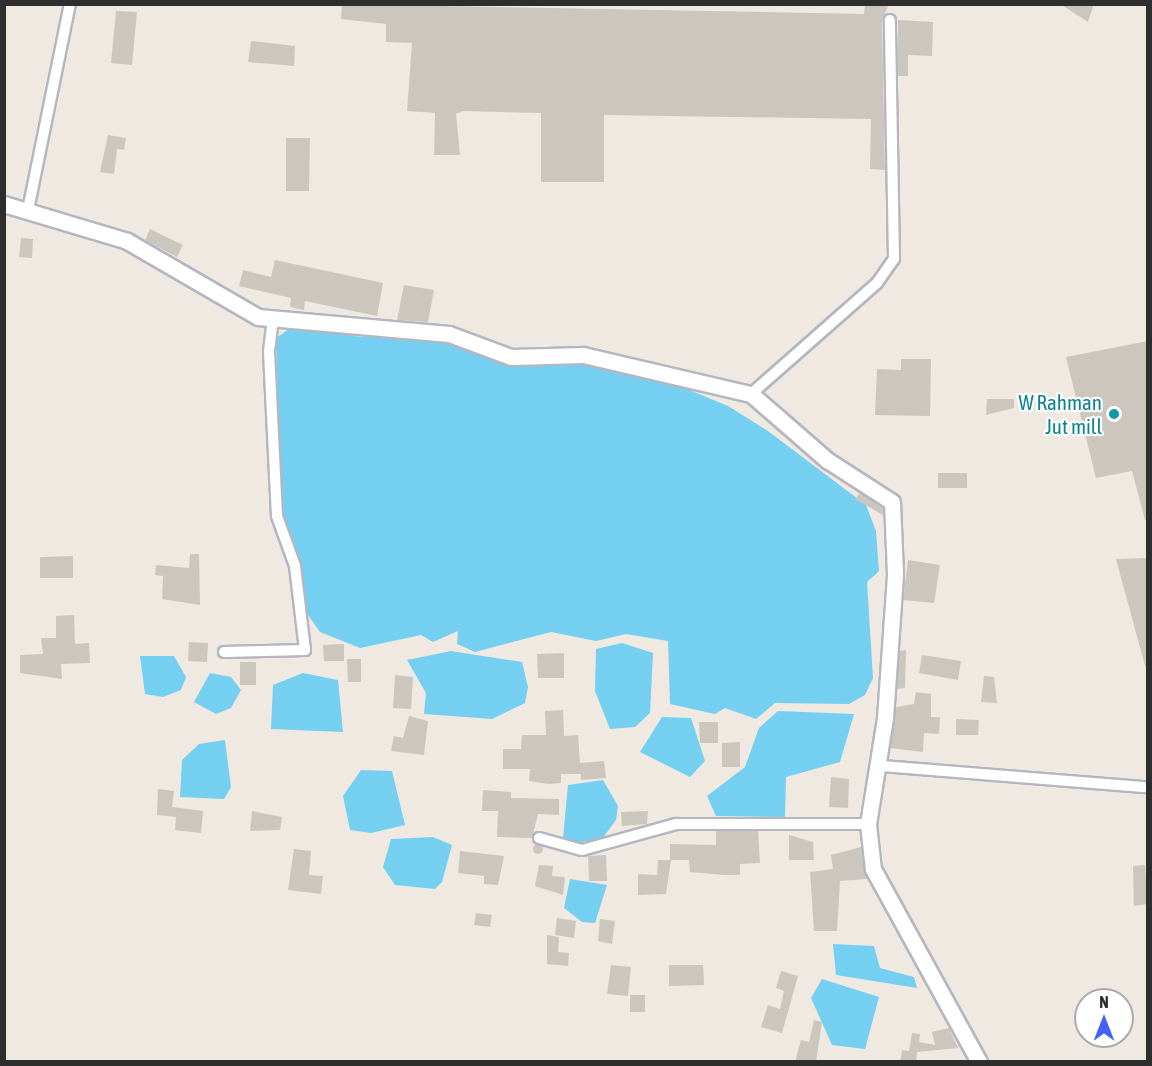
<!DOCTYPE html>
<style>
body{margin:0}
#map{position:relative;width:1152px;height:1066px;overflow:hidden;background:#efe9e1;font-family:"Asap Condensed",sans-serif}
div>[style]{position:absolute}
.water>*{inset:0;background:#75cff0}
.building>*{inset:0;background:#cbc7bf}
.round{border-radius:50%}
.roads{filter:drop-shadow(2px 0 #b4b7c1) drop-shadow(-2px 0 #b4b7c1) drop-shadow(0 2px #b4b7c1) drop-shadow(0 -2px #b4b7c1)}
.street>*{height:10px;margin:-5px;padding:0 5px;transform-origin:5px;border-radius:5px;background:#fff}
.secondary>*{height:15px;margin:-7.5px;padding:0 7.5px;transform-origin:7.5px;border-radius:7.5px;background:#fff}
.dots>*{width:16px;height:16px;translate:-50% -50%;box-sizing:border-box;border:3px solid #fff;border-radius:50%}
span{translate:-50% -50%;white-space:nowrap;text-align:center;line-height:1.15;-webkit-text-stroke:4.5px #fff;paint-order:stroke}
.culture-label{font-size:21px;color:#0d838f}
.right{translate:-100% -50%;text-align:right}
.frame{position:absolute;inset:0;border:6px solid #2e2e2e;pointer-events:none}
.north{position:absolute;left:1074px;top:988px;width:60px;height:60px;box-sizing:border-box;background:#fff;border:2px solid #ababab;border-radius:50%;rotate:0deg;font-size:16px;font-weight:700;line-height:24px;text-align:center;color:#2e2e2e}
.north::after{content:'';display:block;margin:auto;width:21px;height:27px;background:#4264fb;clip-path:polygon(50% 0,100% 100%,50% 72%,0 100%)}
</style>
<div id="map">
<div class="water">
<div style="clip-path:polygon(292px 327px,362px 337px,449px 334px,515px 359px,583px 352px,613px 372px,670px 382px,728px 406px,768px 431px,866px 505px,876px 531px,879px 571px,867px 582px,873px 678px,865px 695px,849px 704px,775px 703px,756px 719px,725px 708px,715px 714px,670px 704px,668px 641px,626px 634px,596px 641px,551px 632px,475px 652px,457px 644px,458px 631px,433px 642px,421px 635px,360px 648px,320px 632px,306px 612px,282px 521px,276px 338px)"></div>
<div style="clip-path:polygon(622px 643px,653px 653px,650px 713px,635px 727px,610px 729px,595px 691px,596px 649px)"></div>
<div style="clip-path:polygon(451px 651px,522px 662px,528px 687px,525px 703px,492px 719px,424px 714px,426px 693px,407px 660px)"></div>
<div style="clip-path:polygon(140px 656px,174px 656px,186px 677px,181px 690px,163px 697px,145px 694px)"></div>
<div style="clip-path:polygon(210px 673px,231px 677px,241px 690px,231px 708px,216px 714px,194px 702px)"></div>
<div style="clip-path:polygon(303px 673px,338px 680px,343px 732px,271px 729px,273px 685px)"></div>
<div style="clip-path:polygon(778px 711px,854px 714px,840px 762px,786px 777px,785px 817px,716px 816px,707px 796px,745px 767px,759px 728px)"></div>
<div style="clip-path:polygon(662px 717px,691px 718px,705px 761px,690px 777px,640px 752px)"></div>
<div style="clip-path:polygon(225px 740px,231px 787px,224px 799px,180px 797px,182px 760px,199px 744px)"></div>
<div style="clip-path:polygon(361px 770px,392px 771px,405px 825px,371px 833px,350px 830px,343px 796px)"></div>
<div style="clip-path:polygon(603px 780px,618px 806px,616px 820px,602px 839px,573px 843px,563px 838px,568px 785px)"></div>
<div style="clip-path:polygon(433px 837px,452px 845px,442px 882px,435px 889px,395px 885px,383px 867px,391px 839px)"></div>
<div style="clip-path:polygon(570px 879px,607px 885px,595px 923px,582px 922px,564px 908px)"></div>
<div style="clip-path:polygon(833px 944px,874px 946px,880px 968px,914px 977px,917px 988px,836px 975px)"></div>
<div style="clip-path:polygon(822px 979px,879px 997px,865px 1049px,832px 1045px,811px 998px)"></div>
</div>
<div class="building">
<div style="clip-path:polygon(342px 4px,864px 14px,865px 4px,889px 4px,882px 20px,885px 170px,870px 169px,871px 119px,604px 115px,604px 182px,541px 182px,541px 113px,463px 111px,456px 114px,460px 155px,434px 155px,435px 113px,407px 111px,412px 43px,386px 42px,386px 24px,341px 19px)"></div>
<div style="clip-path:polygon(1060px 4px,1094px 4px,1088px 22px)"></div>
<div style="clip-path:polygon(116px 11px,137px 12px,132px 65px,111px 63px)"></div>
<div style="clip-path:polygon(898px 20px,933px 22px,932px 56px,908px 55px,908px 76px,898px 76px)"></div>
<div style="clip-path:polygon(251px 41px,295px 46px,294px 66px,248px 62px)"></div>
<div style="clip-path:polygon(108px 135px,126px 138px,124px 150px,117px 149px,114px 174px,100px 172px)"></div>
<div style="clip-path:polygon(286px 138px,310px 138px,309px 191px,286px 191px)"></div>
<div style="clip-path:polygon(150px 229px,183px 245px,177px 257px,145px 240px)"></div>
<div style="clip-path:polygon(21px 238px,33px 239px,32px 258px,19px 257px)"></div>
<div style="clip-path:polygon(275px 260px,383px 283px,377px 316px,305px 301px,304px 310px,290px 307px,291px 298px,239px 286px,243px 270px,271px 277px)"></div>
<div style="clip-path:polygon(404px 285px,434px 290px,428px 322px,397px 320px)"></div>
<div style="clip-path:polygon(1148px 341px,1148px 519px,1145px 520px,1132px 471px,1096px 478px,1066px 357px)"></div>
<div style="clip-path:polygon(901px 359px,931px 359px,930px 416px,875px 415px,877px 369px,901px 370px)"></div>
<div style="clip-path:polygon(987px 399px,1014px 399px,1014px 408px,986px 415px)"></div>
<div style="clip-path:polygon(938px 473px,967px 473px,967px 488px,938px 488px)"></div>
<div style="clip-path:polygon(860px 493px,883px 509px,883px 515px,855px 499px)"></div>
<div style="clip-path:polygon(190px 554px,199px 554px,200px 605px,162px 599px,163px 576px,155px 575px,156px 565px,189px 568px)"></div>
<div style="clip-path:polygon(73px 556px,73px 578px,40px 578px,40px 557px)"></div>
<div style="clip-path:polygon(1148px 558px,1148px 666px,1145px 666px,1116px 559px)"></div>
<div style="clip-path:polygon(908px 560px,940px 565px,934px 603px,903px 600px)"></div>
<div style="clip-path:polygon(74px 615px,75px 644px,89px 643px,90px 663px,61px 664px,62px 679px,20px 673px,20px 655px,43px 654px,41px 638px,56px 638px,56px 616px)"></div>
<div style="clip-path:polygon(189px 642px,208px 643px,207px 662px,188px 661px)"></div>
<div style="clip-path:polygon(344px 644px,344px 661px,324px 661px,323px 645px)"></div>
<div style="clip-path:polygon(906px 650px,905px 688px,897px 689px,899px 651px)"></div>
<div style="clip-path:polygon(564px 653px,564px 678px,538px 678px,537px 654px)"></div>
<div style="clip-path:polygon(922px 655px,961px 661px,958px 680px,919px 673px)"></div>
<div style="clip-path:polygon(347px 659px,361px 659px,361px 682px,348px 682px)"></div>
<div style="clip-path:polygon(240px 662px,256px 662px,256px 685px,240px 685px)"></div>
<div style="clip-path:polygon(395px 675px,413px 677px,411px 709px,393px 708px)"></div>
<div style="clip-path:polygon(984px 676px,994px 677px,997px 703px,981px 702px)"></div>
<div style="clip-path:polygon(916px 692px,931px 694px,931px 717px,940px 717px,939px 734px,924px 733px,923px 752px,890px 748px,896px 707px,914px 704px)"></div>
<div style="clip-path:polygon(563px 710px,564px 736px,578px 735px,580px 763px,604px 761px,606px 778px,581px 780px,581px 774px,561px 774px,561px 783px,548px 784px,529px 781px,530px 769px,503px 769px,503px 749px,521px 749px,522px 735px,546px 735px,545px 711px)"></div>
<div style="clip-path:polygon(409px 716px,428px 721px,424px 755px,391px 751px,394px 736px,403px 738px)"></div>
<div style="clip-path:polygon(956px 719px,979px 720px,978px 735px,956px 735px)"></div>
<div style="clip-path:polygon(699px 722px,718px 722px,718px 743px,700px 743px)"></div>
<div style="clip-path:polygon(740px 742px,740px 767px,722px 767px,722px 743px)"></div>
<div style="clip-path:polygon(831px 777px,849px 779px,848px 808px,829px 807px)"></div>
<div style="clip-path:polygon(158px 789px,174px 791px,172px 807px,203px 811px,201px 833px,175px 830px,176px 817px,157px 815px)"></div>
<div style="clip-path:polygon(483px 790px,511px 792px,511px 798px,559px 799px,559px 815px,538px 814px,532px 838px,497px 837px,498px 811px,482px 811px)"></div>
<div style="clip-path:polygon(252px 811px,282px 817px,280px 830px,250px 831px)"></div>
<div style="clip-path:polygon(648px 811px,647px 824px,622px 826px,621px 812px)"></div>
<div style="clip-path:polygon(716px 831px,758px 831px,760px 863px,740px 864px,740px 875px,725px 875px,690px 872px,689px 860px,671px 860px,666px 894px,638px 895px,638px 874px,657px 875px,658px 860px,670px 860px,670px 844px,716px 845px)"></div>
<div style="clip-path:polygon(789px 835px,813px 842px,814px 860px,789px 860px)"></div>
<div class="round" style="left:533px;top:844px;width:10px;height:10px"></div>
<div style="clip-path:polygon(861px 847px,867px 879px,840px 881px,837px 931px,814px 931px,810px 872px,833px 869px,831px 855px)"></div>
<div style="clip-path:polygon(294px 849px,311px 851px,309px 875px,323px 876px,321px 894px,288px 890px)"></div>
<div style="clip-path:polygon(460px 851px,504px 856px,498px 885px,484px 884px,484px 876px,458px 873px)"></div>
<div style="clip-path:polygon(606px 855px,607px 881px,589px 881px,588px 856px)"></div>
<div style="clip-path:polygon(539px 865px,553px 866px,552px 876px,565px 877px,563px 895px,535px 886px)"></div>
<div style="clip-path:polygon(1145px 865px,1148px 904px,1134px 906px,1133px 866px)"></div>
<div style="clip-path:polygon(476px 913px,492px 915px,490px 927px,474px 925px)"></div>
<div style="clip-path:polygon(557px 918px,576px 921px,574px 938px,555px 935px)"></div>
<div style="clip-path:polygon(600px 919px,615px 921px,612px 944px,598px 941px)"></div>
<div style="clip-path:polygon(547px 935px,559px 937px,558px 952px,569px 953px,568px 966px,547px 964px)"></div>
<div style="clip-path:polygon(611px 965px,631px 967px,628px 996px,607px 994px)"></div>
<div style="clip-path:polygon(669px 965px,703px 965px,704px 985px,669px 986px)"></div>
<div style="clip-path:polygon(781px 971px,798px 976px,782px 1033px,761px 1027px,768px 1005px,780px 1009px,784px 991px,776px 988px)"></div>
<div style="clip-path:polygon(630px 995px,645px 995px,645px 1012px,630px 1012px)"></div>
<div style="clip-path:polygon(814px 1020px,822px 1022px,816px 1062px,795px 1062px,801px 1040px,809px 1042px)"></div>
<div style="clip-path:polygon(949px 1028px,958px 1048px,917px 1052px,916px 1062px,900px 1062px,902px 1050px,909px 1051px,912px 1033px,920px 1034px,919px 1042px,935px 1045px,932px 1032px)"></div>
</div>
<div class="roads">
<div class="street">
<div style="left:28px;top:210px;width:210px;rotate:-78.5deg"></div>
<div style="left:751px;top:394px;width:168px;rotate:-41.4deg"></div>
<div style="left:877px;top:283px;width:29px;rotate:-55deg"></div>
<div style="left:894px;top:259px;width:239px;rotate:-91deg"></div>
<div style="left:224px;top:652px;width:81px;rotate:-1.4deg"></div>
<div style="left:305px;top:650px;width:85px;rotate:-96.8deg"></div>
<div style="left:295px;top:566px;width:53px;rotate:-109.8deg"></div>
<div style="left:277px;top:516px;width:165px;rotate:-92.8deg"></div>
<div style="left:269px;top:351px;width:32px;rotate:-83deg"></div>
<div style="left:881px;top:766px;width:264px;rotate:4.6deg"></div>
<div style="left:539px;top:838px;width:45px;rotate:15.6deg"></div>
<div style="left:582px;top:850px;width:98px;rotate:-15.5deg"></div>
<div style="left:676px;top:824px;width:192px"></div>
</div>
<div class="secondary">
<div style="left:4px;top:204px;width:128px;rotate:16.7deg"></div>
<div style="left:127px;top:241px;width:151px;rotate:30.1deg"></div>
<div style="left:258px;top:317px;width:192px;rotate:5.1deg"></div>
<div style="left:449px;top:334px;width:66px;rotate:20.4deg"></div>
<div style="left:511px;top:357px;width:72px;rotate:-1.6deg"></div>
<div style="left:583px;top:355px;width:172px;rotate:13.1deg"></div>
<div style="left:751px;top:394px;width:101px;rotate:41deg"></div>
<div style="left:827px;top:460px;width:77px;rotate:32.9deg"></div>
<div style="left:892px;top:502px;width:73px;rotate:87.6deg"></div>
<div style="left:895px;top:575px;width:143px;rotate:94deg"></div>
<div style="left:885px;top:718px;width:107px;rotate:99.1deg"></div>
<div style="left:868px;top:824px;width:45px;rotate:83.7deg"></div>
<div style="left:873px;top:869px;width:220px;rotate:61.2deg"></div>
</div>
</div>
<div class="dots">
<div style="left:1114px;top:414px;background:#0f9aa8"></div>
</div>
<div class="culture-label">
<span class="right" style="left:1102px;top:414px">W Rahman<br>Jut mill</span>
</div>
<div class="frame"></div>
<div class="north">N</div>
</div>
